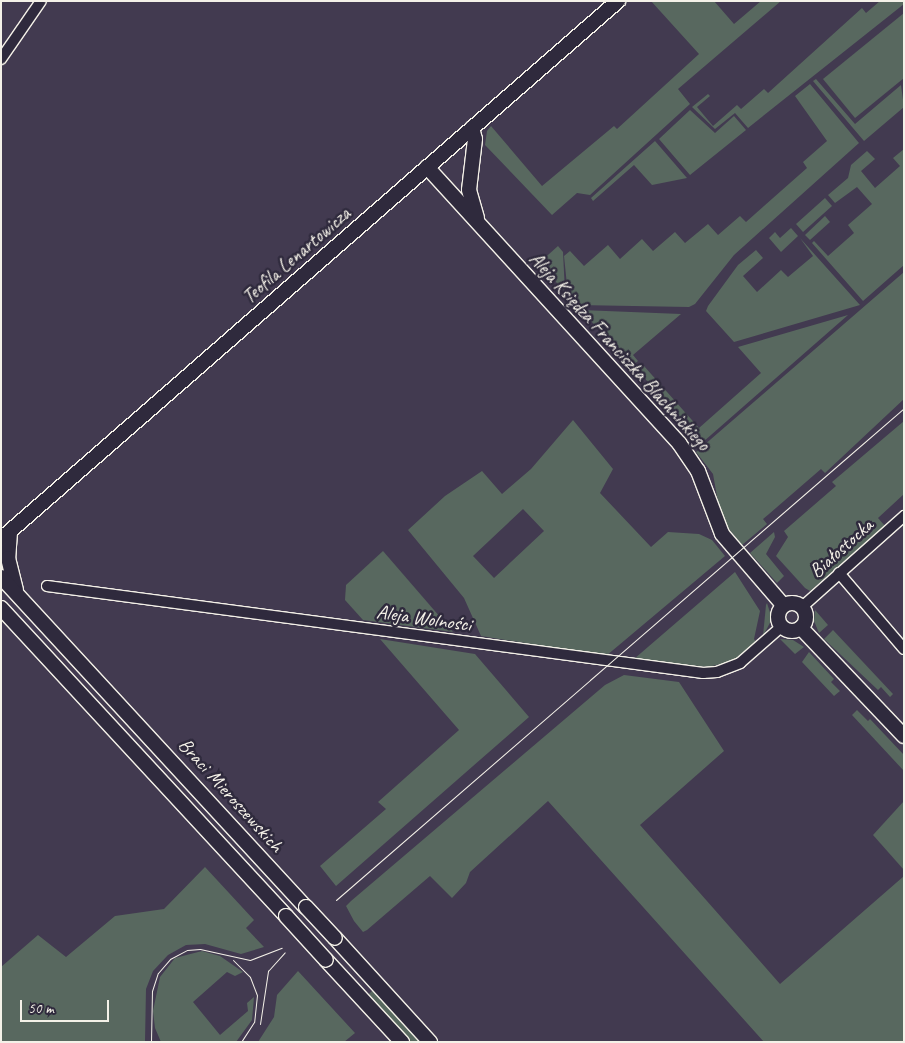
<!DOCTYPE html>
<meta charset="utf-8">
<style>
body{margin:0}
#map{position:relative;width:905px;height:1043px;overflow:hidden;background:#423a50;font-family:Caveat,sans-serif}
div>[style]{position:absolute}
.green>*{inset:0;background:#58685f}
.roads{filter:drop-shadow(1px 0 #f4f1e8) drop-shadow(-1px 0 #f4f1e8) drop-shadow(0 1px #f4f1e8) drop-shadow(0 -1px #f4f1e8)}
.street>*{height:10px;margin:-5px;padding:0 5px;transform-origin:5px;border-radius:5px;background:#2f2a3d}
.secondary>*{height:14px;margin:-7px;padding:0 7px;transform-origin:7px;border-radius:7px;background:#2f2a3d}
.secondary>.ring{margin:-7px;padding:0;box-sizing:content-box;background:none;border:14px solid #2f2a3d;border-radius:50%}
.tram>*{height:1px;margin:-0.5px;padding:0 0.5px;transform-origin:0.5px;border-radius:0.5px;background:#f4f1e8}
.bridges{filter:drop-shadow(1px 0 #f4f1e8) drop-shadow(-1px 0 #f4f1e8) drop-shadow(0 1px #f4f1e8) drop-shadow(0 -1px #f4f1e8)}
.secondary-bridge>*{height:14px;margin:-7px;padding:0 7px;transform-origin:7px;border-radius:7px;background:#2f2a3d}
span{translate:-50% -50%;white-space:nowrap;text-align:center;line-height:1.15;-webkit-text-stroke:5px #2f2a3d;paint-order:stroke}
.street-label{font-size:20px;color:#f4f1e8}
.frame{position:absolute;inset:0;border:2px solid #f4f1e8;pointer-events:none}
.scale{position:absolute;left:20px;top:1000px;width:89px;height:22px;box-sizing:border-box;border:2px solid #f4f1e8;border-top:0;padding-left:6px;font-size:15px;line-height:18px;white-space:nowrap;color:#f4f1e8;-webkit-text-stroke:4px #2f2a3d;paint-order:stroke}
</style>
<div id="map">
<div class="green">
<div style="clip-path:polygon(651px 1px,714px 1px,734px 24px,761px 1px,781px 1px,678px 89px,690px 104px,590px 195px,577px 193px,552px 215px,485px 145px,487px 131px,491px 126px,542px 186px,614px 126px,617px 129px,699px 54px)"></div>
<div style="clip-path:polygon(880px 1px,904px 1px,904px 4px,748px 128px,735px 113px,715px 129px,692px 107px,708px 94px,710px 96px,697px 107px,713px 126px,737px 105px,741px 109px,764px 89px,768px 93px,862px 8px,866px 13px)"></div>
<div style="clip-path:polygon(904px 13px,904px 78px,855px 118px,823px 79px)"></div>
<div style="clip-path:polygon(816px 79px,855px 124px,901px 85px,904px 107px,864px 141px,813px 81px)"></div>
<div style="clip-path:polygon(810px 84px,859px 143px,734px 255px,695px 304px,689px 307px,577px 305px,568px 295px,564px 256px,570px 251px,584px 266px,608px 245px,620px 259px,642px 239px,653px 251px,675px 232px,685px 243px,708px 224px,718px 235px,740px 216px,746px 222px,807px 168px,803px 162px,827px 141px,795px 96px)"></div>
<div style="clip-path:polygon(690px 110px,715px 133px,734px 116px,746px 130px,690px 175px,659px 139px)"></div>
<div style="clip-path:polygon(655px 141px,687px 178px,652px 185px,634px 165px,593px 201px,591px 198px)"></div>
<div style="clip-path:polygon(904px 149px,904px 265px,863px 301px,812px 243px,814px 241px,828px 256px,854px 233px,848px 225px,872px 204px,857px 187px,835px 203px,828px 195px,848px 178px,851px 165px,867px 151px,875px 159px,861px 171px,875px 188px,900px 166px,893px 158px)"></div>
<div style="clip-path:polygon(825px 198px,832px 206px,803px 232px,796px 224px)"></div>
<div style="clip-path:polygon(825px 216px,830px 222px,810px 240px,805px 235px)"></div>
<div style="clip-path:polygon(791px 228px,798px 236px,781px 252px,769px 238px,775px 232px,780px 238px)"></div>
<div style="clip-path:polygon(800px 238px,860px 305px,734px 342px,706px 311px,708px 306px,738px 265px,756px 250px,763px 258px,743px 276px,757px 292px,781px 270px,788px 277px,813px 256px)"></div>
<div style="clip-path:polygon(558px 246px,563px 252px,565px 292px,539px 263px)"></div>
<div style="clip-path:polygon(904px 272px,904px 399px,825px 473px,821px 469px,769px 514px,763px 519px,767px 524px,742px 545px,721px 519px,713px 474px,696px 452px)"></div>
<div style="clip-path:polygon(581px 310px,681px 314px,633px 355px,638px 361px,632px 366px)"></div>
<div style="clip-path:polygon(848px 315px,703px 442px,638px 371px,644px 366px,699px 428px,761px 373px,738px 347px)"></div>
<div style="clip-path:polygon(evenodd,573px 420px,613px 469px,600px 493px,651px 547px,668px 532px,699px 534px,712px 540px,725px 556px,606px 656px,481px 636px,464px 598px,408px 530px,445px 496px,482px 471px,502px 494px,531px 469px,573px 420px,523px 509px,544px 531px,494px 578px,473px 556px,523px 509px)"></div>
<div style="clip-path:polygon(904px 421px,904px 494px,878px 518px,885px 526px,810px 591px,805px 588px,776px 556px,788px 537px,784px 531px,836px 486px,832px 482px)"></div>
<div style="clip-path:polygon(774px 532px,775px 537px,766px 554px,784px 576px,777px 583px,750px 553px)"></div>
<div style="clip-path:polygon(383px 551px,453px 632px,363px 620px,345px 600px,346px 585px)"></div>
<div style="clip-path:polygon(735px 572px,760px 611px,754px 639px,756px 642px,747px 651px,733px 661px,708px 667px,634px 659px)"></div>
<div style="clip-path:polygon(767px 603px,772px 619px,763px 636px,766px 605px)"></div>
<div style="clip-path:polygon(815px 610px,828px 625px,819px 633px,814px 621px)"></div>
<div style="clip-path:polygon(833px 630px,893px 694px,890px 697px,881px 687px,878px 690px,824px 639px)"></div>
<div style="clip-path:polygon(380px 639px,475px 654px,529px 717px,336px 886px,320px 866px,386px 809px,378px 802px,459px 730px)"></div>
<div style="clip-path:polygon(780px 639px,793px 640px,804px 647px,795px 654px)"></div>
<div style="clip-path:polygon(809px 652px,834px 679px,831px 682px,840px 691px,834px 696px,802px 662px)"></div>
<div style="clip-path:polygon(624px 675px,679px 682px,724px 751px,640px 825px,780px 984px,904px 876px,904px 1042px,764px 1042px,548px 801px,470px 872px,466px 883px,452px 898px,430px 876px,367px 930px,363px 932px,354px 921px,346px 906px,351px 901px,605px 685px)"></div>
<div style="clip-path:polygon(857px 710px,868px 721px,870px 719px,904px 755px,904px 771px,852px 715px)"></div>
<div style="clip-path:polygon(904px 801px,904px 870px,873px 835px)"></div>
<div style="clip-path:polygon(205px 867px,254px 920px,246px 928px,264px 947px,241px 954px,205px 944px,186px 945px,168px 955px,153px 971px,146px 989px,145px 1042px,1px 1042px,1px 967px,38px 935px,66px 957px,115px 916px,164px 909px)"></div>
<div style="clip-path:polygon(202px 951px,220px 956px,243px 972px,235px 976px,227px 972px,193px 1002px,220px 1035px,248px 1011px,247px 1003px,254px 997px,252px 1020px,236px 1042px,161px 1042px,155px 1028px,153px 1011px,160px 977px,175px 958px)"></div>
<div style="clip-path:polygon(298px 971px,355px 1033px,344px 1042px,258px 1042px,274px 1017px,277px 995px)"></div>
<div style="clip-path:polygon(373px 990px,378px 995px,422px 1042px,411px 1042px,368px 995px)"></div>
</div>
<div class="roads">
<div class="street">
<div style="left:1px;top:59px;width:70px;rotate:-55.4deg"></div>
<div style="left:839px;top:573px;width:100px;rotate:49.5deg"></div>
<div style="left:47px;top:586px;width:662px;rotate:7.55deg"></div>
<div style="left:703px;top:673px;width:14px;rotate:-4deg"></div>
<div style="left:717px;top:672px;width:25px;rotate:-21deg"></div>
<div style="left:740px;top:663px;width:55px;rotate:-41.3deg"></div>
<div style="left:802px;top:607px;width:137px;rotate:-41.7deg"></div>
</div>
<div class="secondary">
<div style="left:472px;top:128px;width:11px;rotate:75deg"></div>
<div style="left:475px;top:139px;width:51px;rotate:96.7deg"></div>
<div style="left:469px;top:190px;width:29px;rotate:74deg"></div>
<div style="left:427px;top:167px;width:374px;rotate:47.6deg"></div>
<div style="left:679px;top:443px;width:34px;rotate:56deg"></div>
<div style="left:698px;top:471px;width:67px;rotate:69.1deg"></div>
<div style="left:722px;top:534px;width:94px;rotate:49.3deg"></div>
<div style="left:10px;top:532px;width:26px;rotate:94deg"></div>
<div style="left:8px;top:558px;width:33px;rotate:76deg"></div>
<div style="left:1px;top:539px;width:819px;rotate:-41.09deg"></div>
<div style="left:1px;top:577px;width:449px;rotate:47.3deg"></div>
<div class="ring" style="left:778px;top:603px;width:14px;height:14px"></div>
<div style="left:1px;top:608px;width:420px;rotate:47.2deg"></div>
<div style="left:801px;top:628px;width:149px;rotate:46.4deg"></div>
<div style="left:335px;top:938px;width:141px;rotate:47.6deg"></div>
<div style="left:326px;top:960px;width:112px;rotate:47.2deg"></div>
</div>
</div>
<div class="tram">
<div style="left:336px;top:900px;width:751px;rotate:-40.9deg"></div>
<div style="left:233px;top:960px;width:24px;rotate:45deg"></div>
<div style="left:250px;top:977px;width:19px;rotate:69deg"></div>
<div style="left:257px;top:995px;width:27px;rotate:96deg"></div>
<div style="left:254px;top:1022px;width:24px;rotate:123deg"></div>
<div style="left:260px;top:1024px;width:54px;rotate:-81.4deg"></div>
<div style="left:268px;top:971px;width:25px;rotate:-48deg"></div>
<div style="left:151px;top:1042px;width:51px;rotate:-88.9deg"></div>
<div style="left:152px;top:991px;width:19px;rotate:-72deg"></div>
<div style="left:158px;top:973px;width:18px;rotate:-49deg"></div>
<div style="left:170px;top:959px;width:19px;rotate:-28deg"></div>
<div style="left:187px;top:950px;width:13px;rotate:-4deg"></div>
<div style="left:200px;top:949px;width:51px;rotate:12.4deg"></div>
<div style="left:250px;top:960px;width:34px;rotate:-21deg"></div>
</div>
<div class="bridges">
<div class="secondary-bridge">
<div style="left:306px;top:907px;width:42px;rotate:46.9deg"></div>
<div style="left:286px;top:916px;width:59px;rotate:47.7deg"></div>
</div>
</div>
<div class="street-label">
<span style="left:296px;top:255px;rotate:-41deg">Teofila Lenartowicza</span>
<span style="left:620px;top:351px;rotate:48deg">Aleja Księdza Franciszka Blachnickiego</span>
<span style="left:841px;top:548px;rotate:-42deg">Białostocka</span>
<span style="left:424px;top:618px;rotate:8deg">Aleja Wolności</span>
<span style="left:231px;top:795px;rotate:48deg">Braci Mieroszewskich</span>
</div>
<div class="frame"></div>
<div class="scale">50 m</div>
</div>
